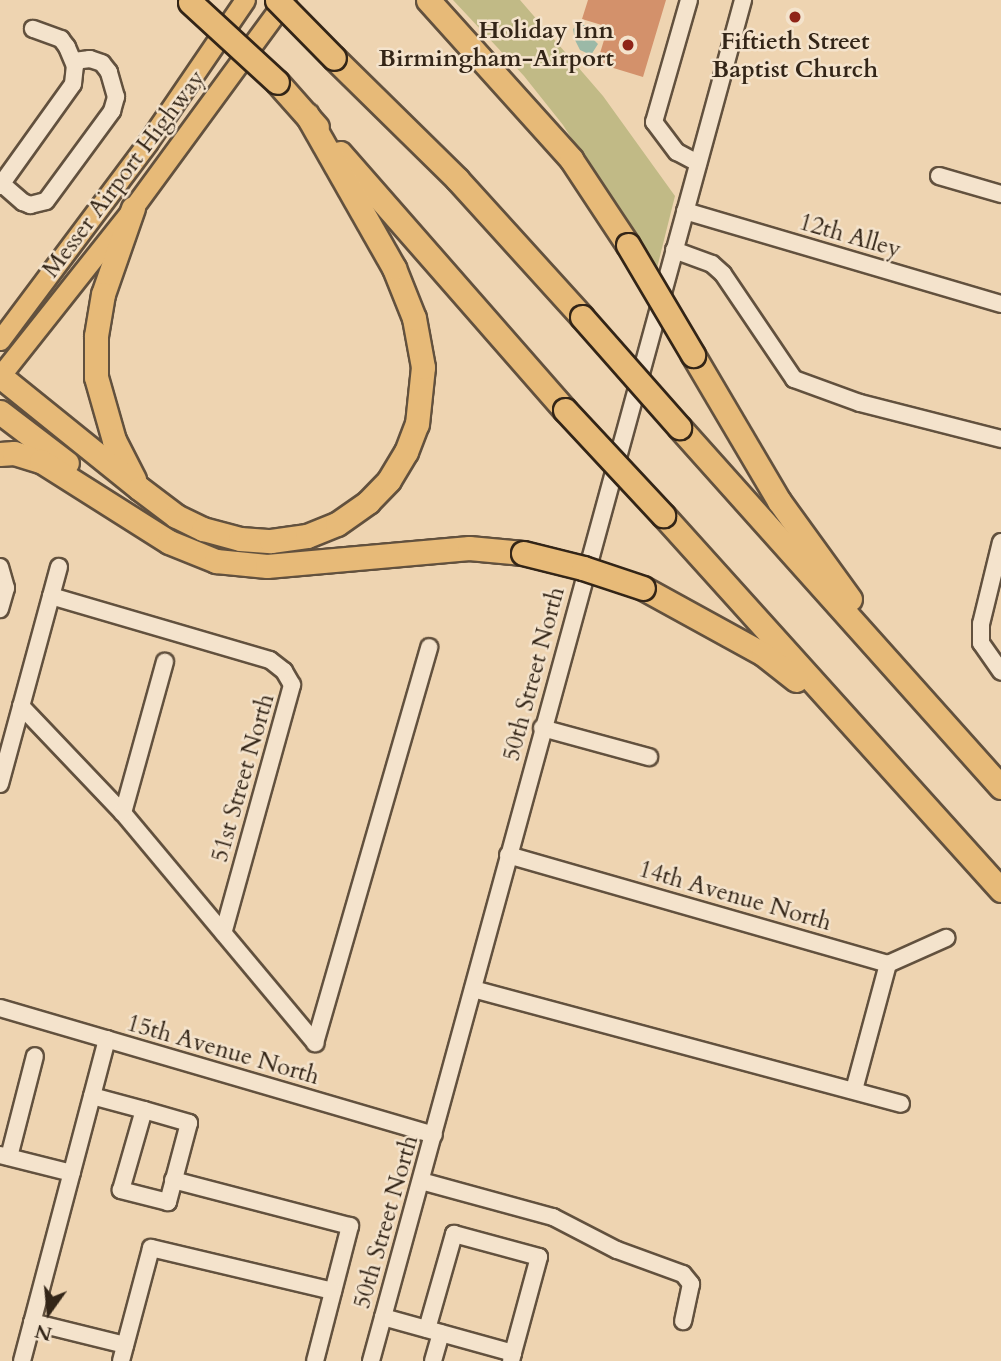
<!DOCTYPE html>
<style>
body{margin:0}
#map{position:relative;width:1001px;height:1361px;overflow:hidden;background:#eed4b1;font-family:Cardo,serif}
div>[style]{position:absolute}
.green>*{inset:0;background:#c1ba86}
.water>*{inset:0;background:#9bb9a7}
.building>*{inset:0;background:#d3916b}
.roads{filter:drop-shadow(2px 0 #62513e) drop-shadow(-2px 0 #62513e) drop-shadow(0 2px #62513e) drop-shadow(0 -2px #62513e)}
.minor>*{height:16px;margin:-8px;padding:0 8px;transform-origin:8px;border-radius:8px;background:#f4e3cc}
.major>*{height:19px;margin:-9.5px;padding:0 9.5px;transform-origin:9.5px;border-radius:9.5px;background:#e7ba78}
.highway>*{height:23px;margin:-11.5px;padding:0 11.5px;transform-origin:11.5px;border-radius:11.5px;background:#e7ba78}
.bridges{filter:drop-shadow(2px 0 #332517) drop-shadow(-2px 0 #332517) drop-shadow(0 2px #332517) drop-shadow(0 -2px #332517)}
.highway-bridge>*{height:23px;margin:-11.5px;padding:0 11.5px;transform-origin:11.5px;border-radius:11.5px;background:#e7ba78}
.dots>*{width:19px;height:19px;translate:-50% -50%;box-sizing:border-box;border:4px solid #f4e3cc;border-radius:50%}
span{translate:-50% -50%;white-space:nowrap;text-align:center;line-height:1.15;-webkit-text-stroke:5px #f4e3cc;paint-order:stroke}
.poi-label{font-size:24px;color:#332517;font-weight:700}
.right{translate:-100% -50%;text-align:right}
.street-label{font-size:24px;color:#332517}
.north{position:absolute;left:14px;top:1277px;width:70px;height:70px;-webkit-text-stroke:5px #f4e3cc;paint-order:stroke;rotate:195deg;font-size:19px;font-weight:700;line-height:28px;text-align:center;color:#332517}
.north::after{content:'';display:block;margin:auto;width:24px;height:32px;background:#332517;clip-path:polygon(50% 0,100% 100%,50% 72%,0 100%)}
</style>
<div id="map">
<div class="green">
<div style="clip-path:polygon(453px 0,520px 0,603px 96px,675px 196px,656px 272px,563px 125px,524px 76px)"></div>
</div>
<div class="water">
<div style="clip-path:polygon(579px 23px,587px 26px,587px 33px,598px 44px,591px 55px,580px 50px,575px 40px,573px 29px)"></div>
</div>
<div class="building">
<div style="clip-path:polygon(588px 0,666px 0,643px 77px,597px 63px,608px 27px,582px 19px)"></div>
</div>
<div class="roads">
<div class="minor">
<div style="left:689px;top:0;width:127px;rotate:106deg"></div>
<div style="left:654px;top:122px;width:38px;rotate:53deg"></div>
<div style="left:677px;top:152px;width:24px;rotate:28deg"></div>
<div style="left:939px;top:176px;width:65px;rotate:16.2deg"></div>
<div style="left:2px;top:184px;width:28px;rotate:41deg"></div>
<div style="left:23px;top:202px;width:8px;rotate:23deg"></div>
<div style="left:30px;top:205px;width:16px;rotate:-14deg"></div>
<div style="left:46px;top:201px;width:112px;rotate:-53.7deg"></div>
<div style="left:112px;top:111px;width:15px;rotate:-74deg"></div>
<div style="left:116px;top:97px;width:26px;rotate:-106deg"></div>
<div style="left:109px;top:72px;width:11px;rotate:-128deg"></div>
<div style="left:102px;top:63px;width:13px;rotate:-162deg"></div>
<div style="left:90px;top:59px;width:16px;rotate:173deg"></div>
<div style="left:0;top:186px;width:125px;rotate:-54.4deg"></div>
<div style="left:73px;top:84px;width:18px;rotate:-84deg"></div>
<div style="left:75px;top:66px;width:21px;rotate:-113deg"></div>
<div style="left:67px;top:47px;width:10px;rotate:-127deg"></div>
<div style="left:61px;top:39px;width:30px;rotate:-160deg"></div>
<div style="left:685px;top:211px;width:329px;rotate:16.4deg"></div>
<div style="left:674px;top:250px;width:40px;rotate:20.2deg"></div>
<div style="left:712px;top:264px;width:15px;rotate:42deg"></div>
<div style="left:723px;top:274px;width:127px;rotate:55.9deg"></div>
<div style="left:794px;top:379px;width:70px;rotate:20deg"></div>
<div style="left:860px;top:403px;width:146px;rotate:14.3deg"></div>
<div style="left:1001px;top:542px;width:84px;rotate:103.7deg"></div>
<div style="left:981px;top:624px;width:19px;rotate:90deg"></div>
<div style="left:981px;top:643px;width:35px;rotate:55deg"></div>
<div style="left:0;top:567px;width:22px;rotate:74deg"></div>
<div style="left:6px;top:588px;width:22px;rotate:106deg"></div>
<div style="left:51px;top:596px;width:228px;rotate:16.3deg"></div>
<div style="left:270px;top:660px;width:18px;rotate:38deg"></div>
<div style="left:284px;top:671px;width:16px;rotate:60deg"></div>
<div style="left:292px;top:685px;width:257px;rotate:105.5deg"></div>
<div style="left:21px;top:706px;width:148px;rotate:46.4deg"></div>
<div style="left:123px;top:813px;width:300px;rotate:50.1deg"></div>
<div style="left:315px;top:1043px;width:412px;rotate:-73.9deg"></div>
<div style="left:542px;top:728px;width:111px;rotate:15.2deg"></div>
<div style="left:0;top:784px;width:225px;rotate:-74.8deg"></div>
<div style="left:123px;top:813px;width:157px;rotate:-74.5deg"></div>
<div style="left:508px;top:855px;width:395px;rotate:16deg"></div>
<div style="left:888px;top:964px;width:64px;rotate:-24.1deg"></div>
<div style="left:473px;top:989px;width:443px;rotate:15deg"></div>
<div style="left:0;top:1008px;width:452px;rotate:16.3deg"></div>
<div style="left:854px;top:1090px;width:131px;rotate:-74.9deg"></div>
<div style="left:92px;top:1096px;width:54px;rotate:15.1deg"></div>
<div style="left:144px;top:1110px;width:47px;rotate:16.1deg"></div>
<div style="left:189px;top:1123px;width:82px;rotate:104.9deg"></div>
<div style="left:168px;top:1202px;width:49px;rotate:-165.7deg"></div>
<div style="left:121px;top:1190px;width:83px;rotate:-74deg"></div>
<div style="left:0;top:1155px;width:74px;rotate:14deg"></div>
<div style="left:9px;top:1157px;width:104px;rotate:-75.6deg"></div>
<div style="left:173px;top:1180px;width:183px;rotate:14.6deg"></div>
<div style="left:350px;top:1226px;width:139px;rotate:104.5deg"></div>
<div style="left:421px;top:1181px;width:137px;rotate:15.3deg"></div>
<div style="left:553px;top:1217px;width:72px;rotate:27.3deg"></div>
<div style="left:617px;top:1250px;width:70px;rotate:20deg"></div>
<div style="left:683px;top:1274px;width:13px;rotate:51deg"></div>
<div style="left:691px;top:1284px;width:38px;rotate:102deg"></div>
<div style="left:383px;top:1317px;width:135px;rotate:15.5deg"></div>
<div style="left:513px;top:1353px;width:8px;rotate:104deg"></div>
<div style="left:32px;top:1322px;width:96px;rotate:13.9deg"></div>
<div style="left:427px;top:1329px;width:99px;rotate:-74.1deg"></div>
<div style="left:454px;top:1234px;width:88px;rotate:15.1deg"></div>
<div style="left:539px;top:1257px;width:99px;rotate:105.2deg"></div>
<div style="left:22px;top:1361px;width:333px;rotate:-75.2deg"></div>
<div style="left:121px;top:1361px;width:117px;rotate:-75.1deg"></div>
<div style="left:151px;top:1248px;width:187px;rotate:13.3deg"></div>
<div style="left:371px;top:1361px;width:1411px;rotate:-74.71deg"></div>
<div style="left:433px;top:1361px;width:29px;rotate:-74deg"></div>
</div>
<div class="major">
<div style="left:0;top:340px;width:247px;rotate:-53.2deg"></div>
<div style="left:148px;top:142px;width:172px;rotate:-55.7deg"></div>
<div style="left:0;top:376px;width:214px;rotate:-51.6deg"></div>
<div style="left:133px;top:208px;width:258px;rotate:-53.8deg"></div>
</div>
<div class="highway">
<div style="left:428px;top:0;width:214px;rotate:48deg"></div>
<div style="left:571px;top:159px;width:103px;rotate:56.5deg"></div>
<div style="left:334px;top:58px;width:173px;rotate:44.5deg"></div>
<div style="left:457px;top:179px;width:186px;rotate:47.8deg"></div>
<div style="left:277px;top:82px;width:60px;rotate:48.4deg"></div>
<div style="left:340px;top:153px;width:342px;rotate:48.8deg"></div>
<div style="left:133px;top:208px;width:91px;rotate:109.2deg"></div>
<div style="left:103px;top:294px;width:43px;rotate:99.5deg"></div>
<div style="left:96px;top:336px;width:41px;rotate:90deg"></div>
<div style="left:96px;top:377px;width:66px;rotate:74.1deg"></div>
<div style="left:114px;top:440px;width:44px;rotate:62.9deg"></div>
<div style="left:693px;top:355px;width:169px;rotate:59.5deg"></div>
<div style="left:779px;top:501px;width:121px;rotate:54.1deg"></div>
<div style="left:0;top:376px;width:179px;rotate:38.9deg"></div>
<div style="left:139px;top:488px;width:46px;rotate:37.1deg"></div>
<div style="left:176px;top:516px;width:30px;rotate:26deg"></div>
<div style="left:203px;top:529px;width:38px;rotate:15deg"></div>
<div style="left:240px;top:539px;width:31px;rotate:4deg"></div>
<div style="left:271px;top:541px;width:36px;rotate:-8deg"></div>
<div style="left:307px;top:536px;width:32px;rotate:-22deg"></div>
<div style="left:337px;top:524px;width:38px;rotate:-35deg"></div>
<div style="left:368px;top:502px;width:30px;rotate:-46deg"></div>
<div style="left:389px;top:480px;width:33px;rotate:-59deg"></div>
<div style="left:406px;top:452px;width:30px;rotate:-69deg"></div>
<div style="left:417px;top:424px;width:57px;rotate:-84deg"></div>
<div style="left:423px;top:367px;width:50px;rotate:-100.4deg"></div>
<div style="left:414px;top:318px;width:54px;rotate:-111.8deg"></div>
<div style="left:394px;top:268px;width:176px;rotate:-119.6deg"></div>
<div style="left:0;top:412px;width:84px;rotate:37.3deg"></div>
<div style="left:679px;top:427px;width:483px;rotate:48.2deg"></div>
<div style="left:0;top:454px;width:14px;rotate:-4deg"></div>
<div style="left:14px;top:453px;width:28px;rotate:17deg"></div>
<div style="left:41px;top:461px;width:151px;rotate:32.3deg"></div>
<div style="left:169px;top:542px;width:51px;rotate:22deg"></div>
<div style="left:216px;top:561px;width:51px;rotate:5.6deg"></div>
<div style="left:267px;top:566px;width:203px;rotate:-5.1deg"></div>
<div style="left:469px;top:548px;width:54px;rotate:5.3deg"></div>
<div style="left:663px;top:515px;width:505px;rotate:47.97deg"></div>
<div style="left:643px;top:588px;width:137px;rotate:28.8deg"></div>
<div style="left:763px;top:654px;width:42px;rotate:38.2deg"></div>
</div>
</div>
<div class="bridges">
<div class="highway-bridge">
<div style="left:277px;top:0;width:81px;rotate:45.5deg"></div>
<div style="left:190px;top:2px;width:118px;rotate:42.6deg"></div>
<div style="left:628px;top:245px;width:128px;rotate:59.4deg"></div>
<div style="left:582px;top:317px;width:147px;rotate:48.6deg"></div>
<div style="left:565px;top:410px;width:144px;rotate:47deg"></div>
<div style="left:523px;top:553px;width:62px;rotate:14deg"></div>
<div style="left:583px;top:568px;width:63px;rotate:18.4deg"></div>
</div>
</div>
<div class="dots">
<div style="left:795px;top:17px;background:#8f2418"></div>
<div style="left:628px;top:45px;background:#8f2418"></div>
</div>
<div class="poi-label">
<span class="right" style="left:614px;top:45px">Holiday Inn<br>Birmingham-Airport</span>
<span style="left:795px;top:56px">Fiftieth Street<br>Baptist Church</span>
</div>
<div class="street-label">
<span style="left:124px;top:174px;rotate:-53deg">Messer Airport Highway</span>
<span style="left:850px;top:236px;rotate:16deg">12th Alley</span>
<span style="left:534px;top:674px;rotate:-75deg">50th Street North</span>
<span style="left:243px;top:778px;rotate:-74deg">51st Street North</span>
<span style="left:735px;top:896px;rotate:16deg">14th Avenue North</span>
<span style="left:223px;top:1050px;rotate:16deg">15th Avenue North</span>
<span style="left:386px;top:1222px;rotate:-74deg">50th Street North</span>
</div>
<div class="north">N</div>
</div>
